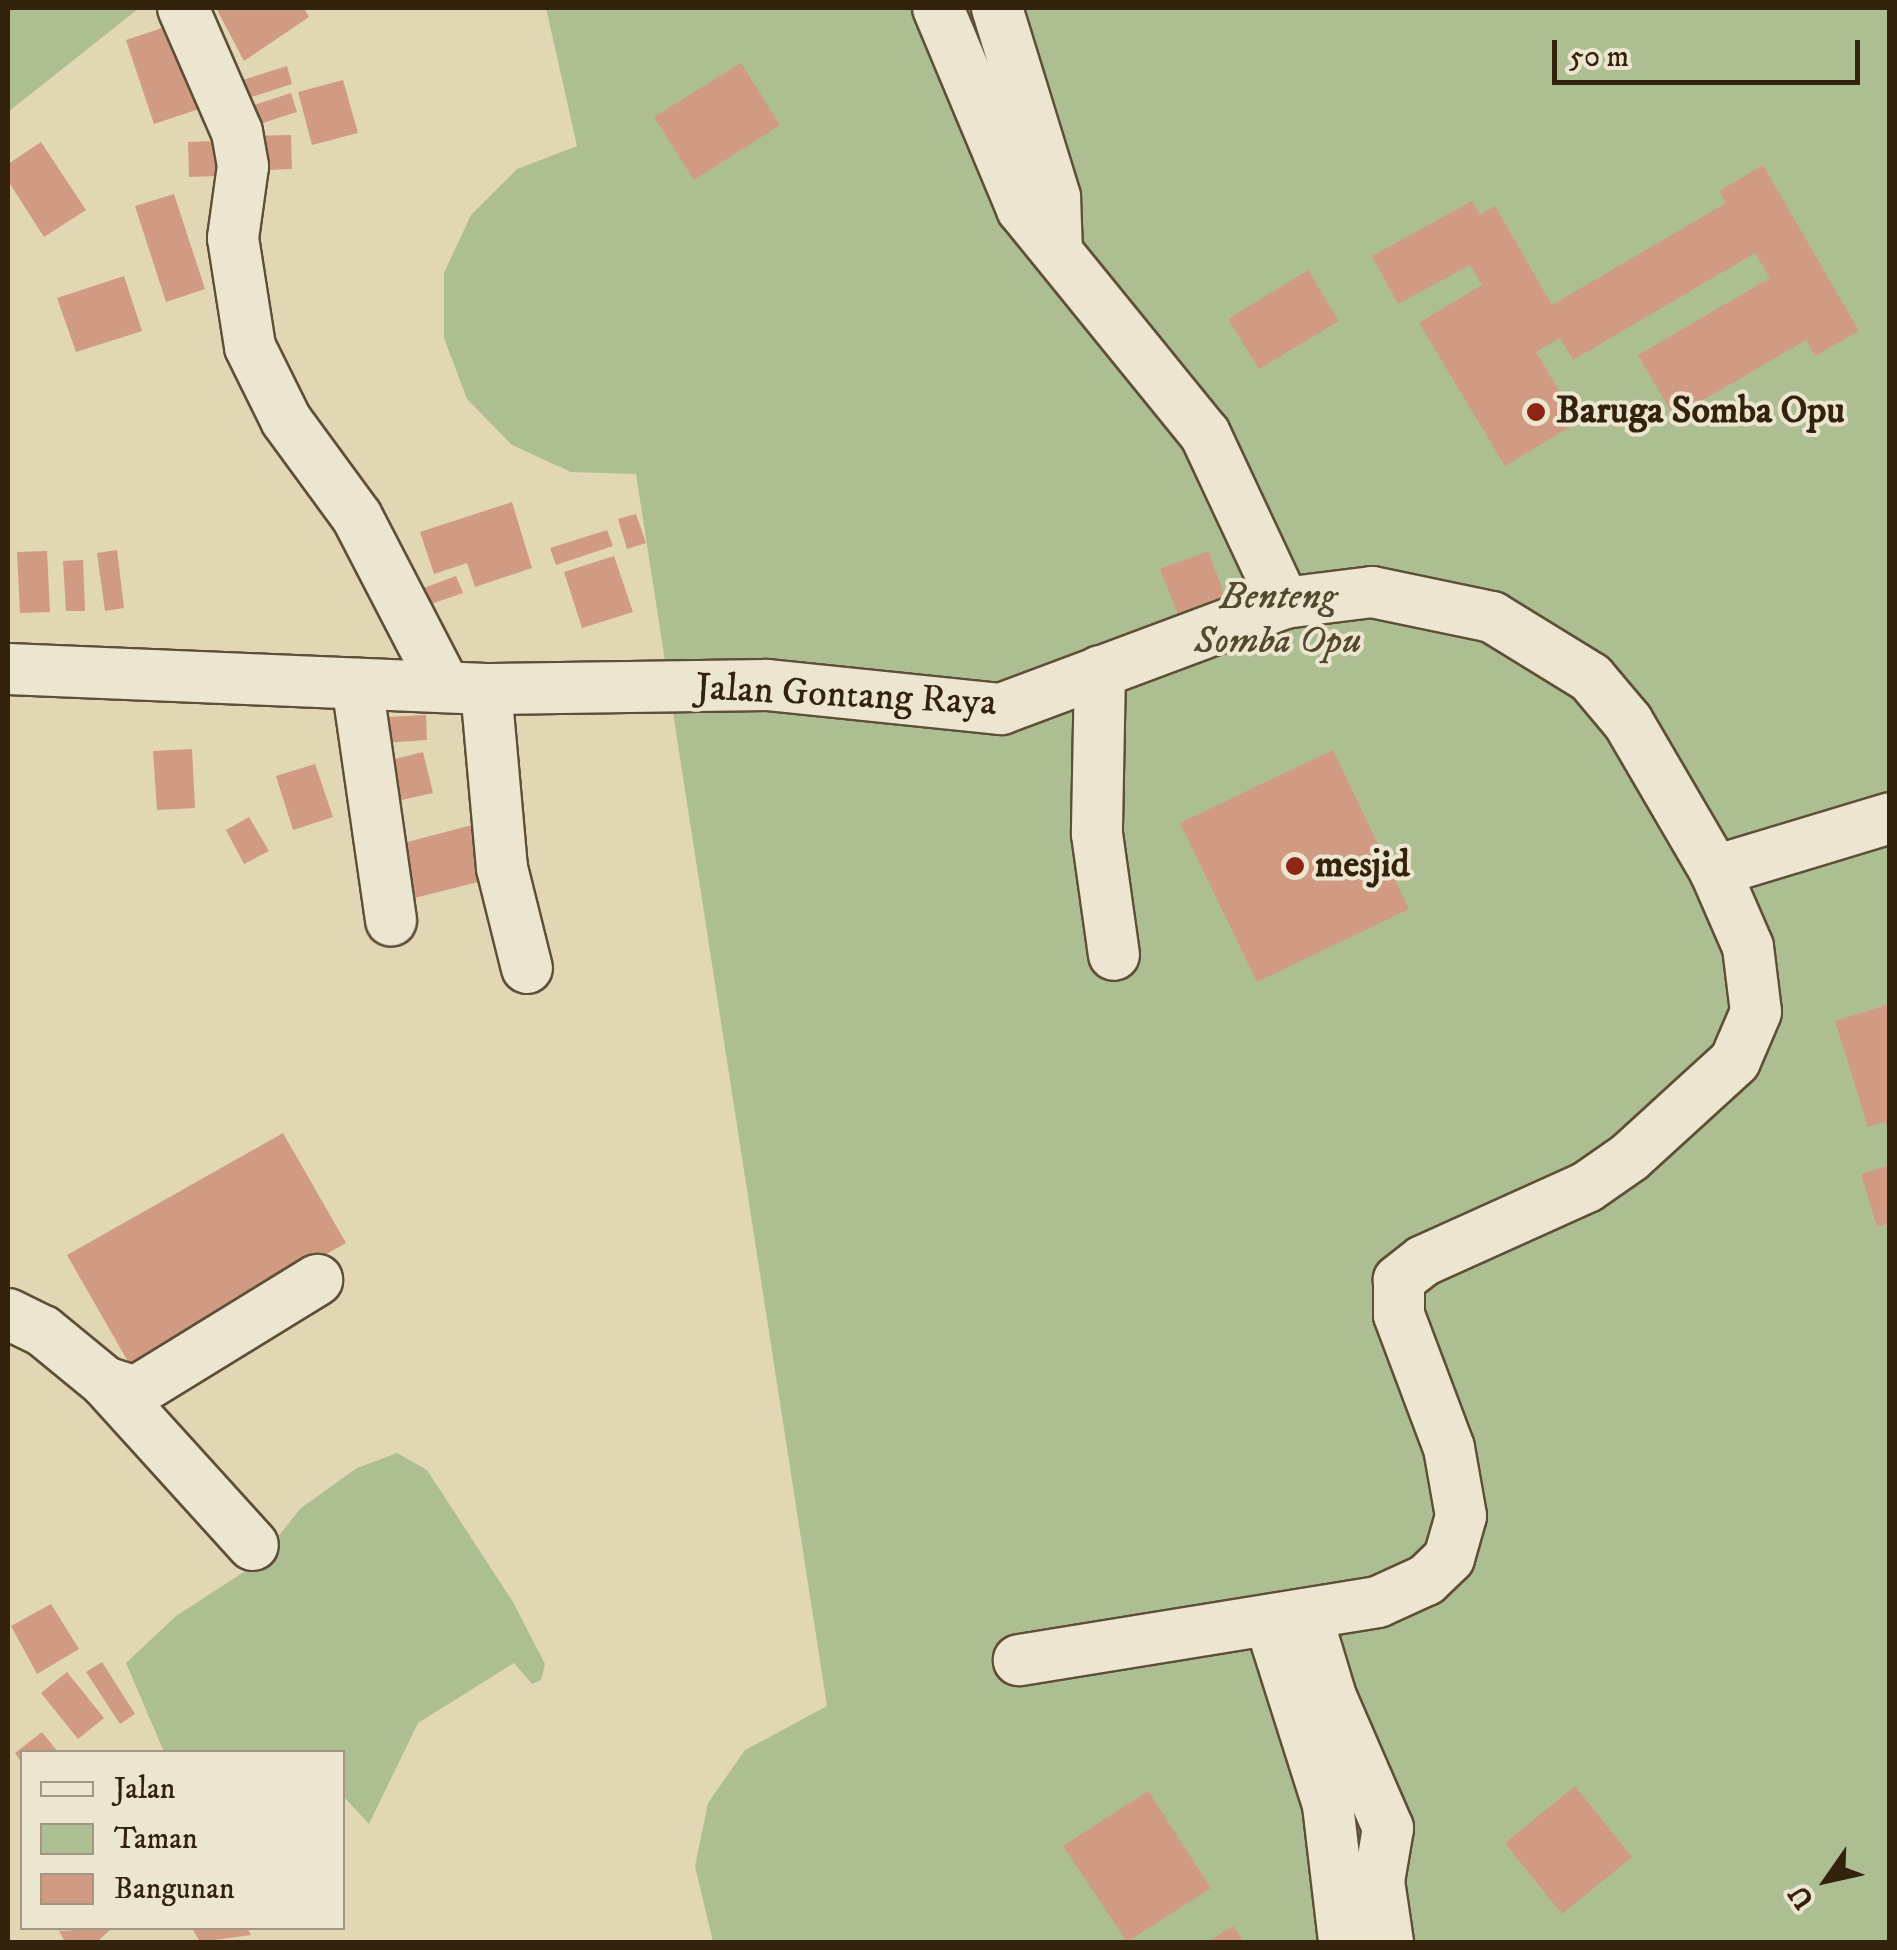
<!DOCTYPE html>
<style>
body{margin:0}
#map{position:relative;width:1897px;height:1950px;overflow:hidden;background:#e1d7b5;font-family:"IM FELL DW Pica",serif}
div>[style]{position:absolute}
.green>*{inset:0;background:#adbf92}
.building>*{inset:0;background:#d09b82}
.roads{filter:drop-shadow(2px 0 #5e4f36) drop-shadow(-2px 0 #5e4f36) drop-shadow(0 2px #5e4f36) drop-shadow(0 -2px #5e4f36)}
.minor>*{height:50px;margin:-25px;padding:0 25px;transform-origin:25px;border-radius:25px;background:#ece5cf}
.dots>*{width:28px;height:28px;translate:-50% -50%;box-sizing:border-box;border:5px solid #ece5cf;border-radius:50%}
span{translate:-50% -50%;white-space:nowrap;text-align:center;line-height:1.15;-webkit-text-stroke:8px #ece5cf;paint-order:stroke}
.poi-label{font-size:38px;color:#33220c;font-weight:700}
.left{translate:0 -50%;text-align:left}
.park-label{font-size:38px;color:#52492e;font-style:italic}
.street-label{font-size:38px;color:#33220c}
.frame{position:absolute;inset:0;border:10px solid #33220c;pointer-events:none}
.legend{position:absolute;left:20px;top:1750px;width:325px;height:180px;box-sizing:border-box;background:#ece5cf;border:2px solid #a29781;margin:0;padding:12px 18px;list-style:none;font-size:30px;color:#33220c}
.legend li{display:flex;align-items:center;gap:20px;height:50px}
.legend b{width:50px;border:2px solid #a29781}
.north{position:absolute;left:1777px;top:1830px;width:100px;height:100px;-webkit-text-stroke:8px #ece5cf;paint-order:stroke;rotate:236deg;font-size:28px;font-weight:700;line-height:40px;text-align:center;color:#33220c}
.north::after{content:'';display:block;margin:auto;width:35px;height:45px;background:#33220c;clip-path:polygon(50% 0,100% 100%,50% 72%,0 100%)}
.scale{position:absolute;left:1552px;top:40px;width:308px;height:45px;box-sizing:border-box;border:5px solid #33220c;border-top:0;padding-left:12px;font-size:30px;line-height:35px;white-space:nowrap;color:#33220c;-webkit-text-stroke:8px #ece5cf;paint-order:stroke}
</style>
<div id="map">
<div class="green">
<div style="clip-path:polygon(8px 8px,132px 8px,138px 9px,8px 112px)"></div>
<div style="clip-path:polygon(546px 8px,1889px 8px,1889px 1942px,713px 1942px,695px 1866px,708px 1803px,745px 1750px,827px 1706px,636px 474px,571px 472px,512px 445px,467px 399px,444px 338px,444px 273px,471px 215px,517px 169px,577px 146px)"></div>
<div style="clip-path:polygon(397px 1453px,427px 1470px,513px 1602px,545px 1664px,541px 1680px,532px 1684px,514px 1663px,418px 1723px,369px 1824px,343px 1796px,342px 1752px,164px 1752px,126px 1663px,176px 1616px,256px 1564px,301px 1508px,357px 1468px)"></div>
</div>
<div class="building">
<div style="clip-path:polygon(216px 8px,304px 8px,309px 17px,244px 61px)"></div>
<div style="clip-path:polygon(174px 24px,202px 108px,154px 124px,126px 40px)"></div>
<div style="clip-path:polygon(741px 63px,780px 125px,694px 180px,654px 117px)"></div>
<div style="clip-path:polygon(287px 66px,292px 84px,245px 99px,239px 81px)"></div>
<div style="clip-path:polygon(343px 80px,358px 133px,312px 145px,298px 92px)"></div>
<div style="clip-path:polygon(291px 93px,297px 112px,241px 130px,235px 111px)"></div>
<div style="clip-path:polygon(291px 135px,292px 169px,249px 171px,247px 136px)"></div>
<div style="clip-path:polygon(217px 141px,218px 176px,189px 177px,188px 142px)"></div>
<div style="clip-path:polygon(41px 142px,86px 210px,44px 237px,8px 181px,8px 164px)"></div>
<div style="clip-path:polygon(1763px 165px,1859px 331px,1815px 356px,1806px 340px,1674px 417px,1638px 355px,1770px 278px,1755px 253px,1573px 360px,1560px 338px,1536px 352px,1578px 422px,1505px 466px,1419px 323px,1482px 285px,1470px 265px,1398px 304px,1372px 256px,1472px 201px,1480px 215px,1495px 206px,1552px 305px,1726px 203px,1719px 191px)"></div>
<div style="clip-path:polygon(174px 194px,205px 289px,166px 302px,135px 206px)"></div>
<div style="clip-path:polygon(1308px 270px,1339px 321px,1259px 369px,1228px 319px)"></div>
<div style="clip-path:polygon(124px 276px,142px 331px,76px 352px,57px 298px)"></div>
<div style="clip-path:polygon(512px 502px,532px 568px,475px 587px,467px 563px,434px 574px,420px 532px)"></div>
<div style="clip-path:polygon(636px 514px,646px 543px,627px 549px,618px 519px)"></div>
<div style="clip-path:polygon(607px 530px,613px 546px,556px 565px,550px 548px)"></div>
<div style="clip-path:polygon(117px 550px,124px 608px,105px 611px,97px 553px)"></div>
<div style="clip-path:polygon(47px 551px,50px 612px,20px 613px,17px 552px)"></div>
<div style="clip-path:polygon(1208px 551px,1226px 599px,1179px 617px,1160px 569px)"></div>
<div style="clip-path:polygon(614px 556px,633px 612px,582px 628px,564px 572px)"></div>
<div style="clip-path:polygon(83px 560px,85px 611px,66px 611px,63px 561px)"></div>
<div style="clip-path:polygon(456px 576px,463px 593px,428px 605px,421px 589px)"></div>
<div style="clip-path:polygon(426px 715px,427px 740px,370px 744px,368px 718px)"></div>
<div style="clip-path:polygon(192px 749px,195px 808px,157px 810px,153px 751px)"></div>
<div style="clip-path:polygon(1333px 750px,1409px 909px,1257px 982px,1180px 823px)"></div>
<div style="clip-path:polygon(423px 752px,433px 793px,397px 801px,387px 761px)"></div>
<div style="clip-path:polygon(315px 764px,333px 817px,293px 830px,276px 776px)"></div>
<div style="clip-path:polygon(249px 817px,269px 851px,244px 864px,226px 830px)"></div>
<div style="clip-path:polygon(487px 821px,502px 876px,395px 903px,381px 849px)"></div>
<div style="clip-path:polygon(1890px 1004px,1890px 1132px,1889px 1132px,1885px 1122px,1868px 1127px,1835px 1021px)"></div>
<div style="clip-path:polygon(283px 1133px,346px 1243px,130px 1365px,67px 1255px)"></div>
<div style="clip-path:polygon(1890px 1165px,1890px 1223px,1877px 1227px,1861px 1174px)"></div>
<div style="clip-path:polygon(51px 1604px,79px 1649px,37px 1674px,11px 1626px)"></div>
<div style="clip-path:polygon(102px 1662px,135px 1714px,120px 1724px,86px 1672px)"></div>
<div style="clip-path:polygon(67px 1672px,104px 1718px,78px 1739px,41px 1693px)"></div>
<div style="clip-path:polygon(42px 1732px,58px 1752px,22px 1752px,22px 1763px,15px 1753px)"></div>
<div style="clip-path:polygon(1575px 1786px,1632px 1857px,1562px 1914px,1505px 1843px)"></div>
<div style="clip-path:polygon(1148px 1791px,1211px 1888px,1127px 1942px,1063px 1846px)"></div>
<div style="clip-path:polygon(1233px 1926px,1244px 1942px,1208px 1942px)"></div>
<div style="clip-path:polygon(112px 1928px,97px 1942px,65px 1942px,59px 1931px)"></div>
<div style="clip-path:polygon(192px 1928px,247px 1928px,251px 1935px,200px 1942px)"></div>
</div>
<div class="roads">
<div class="minor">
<div style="left:183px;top:8px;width:135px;rotate:66.5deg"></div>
<div style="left:237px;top:132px;width:35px;rotate:80deg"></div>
<div style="left:243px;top:166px;width:73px;rotate:97.9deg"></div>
<div style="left:233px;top:238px;width:110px;rotate:81.1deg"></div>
<div style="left:250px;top:347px;width:81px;rotate:63.7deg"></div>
<div style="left:286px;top:420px;width:120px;rotate:53.8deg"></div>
<div style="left:357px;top:517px;width:189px;rotate:62.6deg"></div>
<div style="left:938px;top:8px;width:218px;rotate:67.3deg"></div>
<div style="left:1022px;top:209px;width:290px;rotate:50.9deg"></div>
<div style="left:1205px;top:434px;width:187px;rotate:64.9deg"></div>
<div style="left:997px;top:8px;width:198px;rotate:72.9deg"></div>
<div style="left:1055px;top:197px;width:54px;rotate:87.9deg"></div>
<div style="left:8px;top:669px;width:478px;rotate:2.4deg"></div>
<div style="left:486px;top:689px;width:281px;rotate:-0.8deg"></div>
<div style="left:767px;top:685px;width:235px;rotate:5.9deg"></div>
<div style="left:1001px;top:709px;width:302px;rotate:-20.5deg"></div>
<div style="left:1284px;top:603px;width:89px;rotate:-7.1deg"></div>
<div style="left:1372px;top:592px;width:123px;rotate:11.8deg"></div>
<div style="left:1492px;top:617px;width:116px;rotate:31.6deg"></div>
<div style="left:1591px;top:678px;width:57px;rotate:49.9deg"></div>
<div style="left:1628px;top:722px;width:173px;rotate:59.7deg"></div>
<div style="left:1715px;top:871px;width:83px;rotate:66.5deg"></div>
<div style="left:1748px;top:947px;width:65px;rotate:83deg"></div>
<div style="left:1756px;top:1012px;width:53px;rotate:113.2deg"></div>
<div style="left:1735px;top:1061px;width:142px;rotate:137.6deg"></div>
<div style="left:1630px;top:1157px;width:52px;rotate:145.1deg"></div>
<div style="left:1587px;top:1187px;width:180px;rotate:155.7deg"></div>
<div style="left:1423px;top:1261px;width:31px;rotate:142deg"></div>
<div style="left:1399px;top:1280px;width:35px;rotate:90deg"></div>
<div style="left:1399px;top:1315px;width:142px;rotate:69.4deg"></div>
<div style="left:1449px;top:1448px;width:69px;rotate:80deg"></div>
<div style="left:1461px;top:1516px;width:44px;rotate:105.9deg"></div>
<div style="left:1449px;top:1558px;width:32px;rotate:136deg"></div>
<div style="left:1426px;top:1580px;width:53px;rotate:155.4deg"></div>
<div style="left:1378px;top:1602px;width:364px;rotate:170.8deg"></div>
<div style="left:1100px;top:671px;width:163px;rotate:91.1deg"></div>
<div style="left:1097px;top:834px;width:122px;rotate:82deg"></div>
<div style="left:357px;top:684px;width:239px;rotate:81.8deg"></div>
<div style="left:486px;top:689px;width:180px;rotate:84.9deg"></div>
<div style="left:502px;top:868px;width:103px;rotate:76deg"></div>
<div style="left:1715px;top:871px;width:183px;rotate:-16.8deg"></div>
<div style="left:8px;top:1314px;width:39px;rotate:26deg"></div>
<div style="left:43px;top:1331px;width:80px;rotate:39.4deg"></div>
<div style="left:105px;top:1382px;width:32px;rotate:18deg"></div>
<div style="left:135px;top:1392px;width:214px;rotate:-31.6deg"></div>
<div style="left:105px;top:1382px;width:220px;rotate:47.8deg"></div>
<div style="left:1306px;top:1614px;width:87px;rotate:73.2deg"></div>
<div style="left:1331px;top:1697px;width:143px;rotate:66.5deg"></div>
<div style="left:1388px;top:1828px;width:54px;rotate:99.6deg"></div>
<div style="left:1379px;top:1881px;width:62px;rotate:81.6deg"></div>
<div style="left:1270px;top:1622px;width:192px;rotate:72.4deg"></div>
<div style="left:1328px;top:1805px;width:138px;rotate:83.3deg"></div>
</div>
</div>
<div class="dots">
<div style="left:1536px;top:412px;background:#8f2418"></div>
<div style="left:1295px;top:866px;background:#8f2418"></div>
</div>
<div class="poi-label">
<span class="left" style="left:1556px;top:412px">Baruga Somba Opu</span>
<span class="left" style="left:1315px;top:866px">mesjid</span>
</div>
<div class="park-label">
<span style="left:1278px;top:620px">Benteng<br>Somba Opu</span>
</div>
<div class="street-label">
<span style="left:846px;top:696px;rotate:3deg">Jalan Gontang Raya</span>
</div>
<div class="frame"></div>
<ul class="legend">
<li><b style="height:12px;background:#ece5cf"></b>Jalan</li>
<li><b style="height:28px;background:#adbf92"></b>Taman</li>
<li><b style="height:28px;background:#d09b82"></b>Bangunan</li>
</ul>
<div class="north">U</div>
<div class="scale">50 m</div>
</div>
